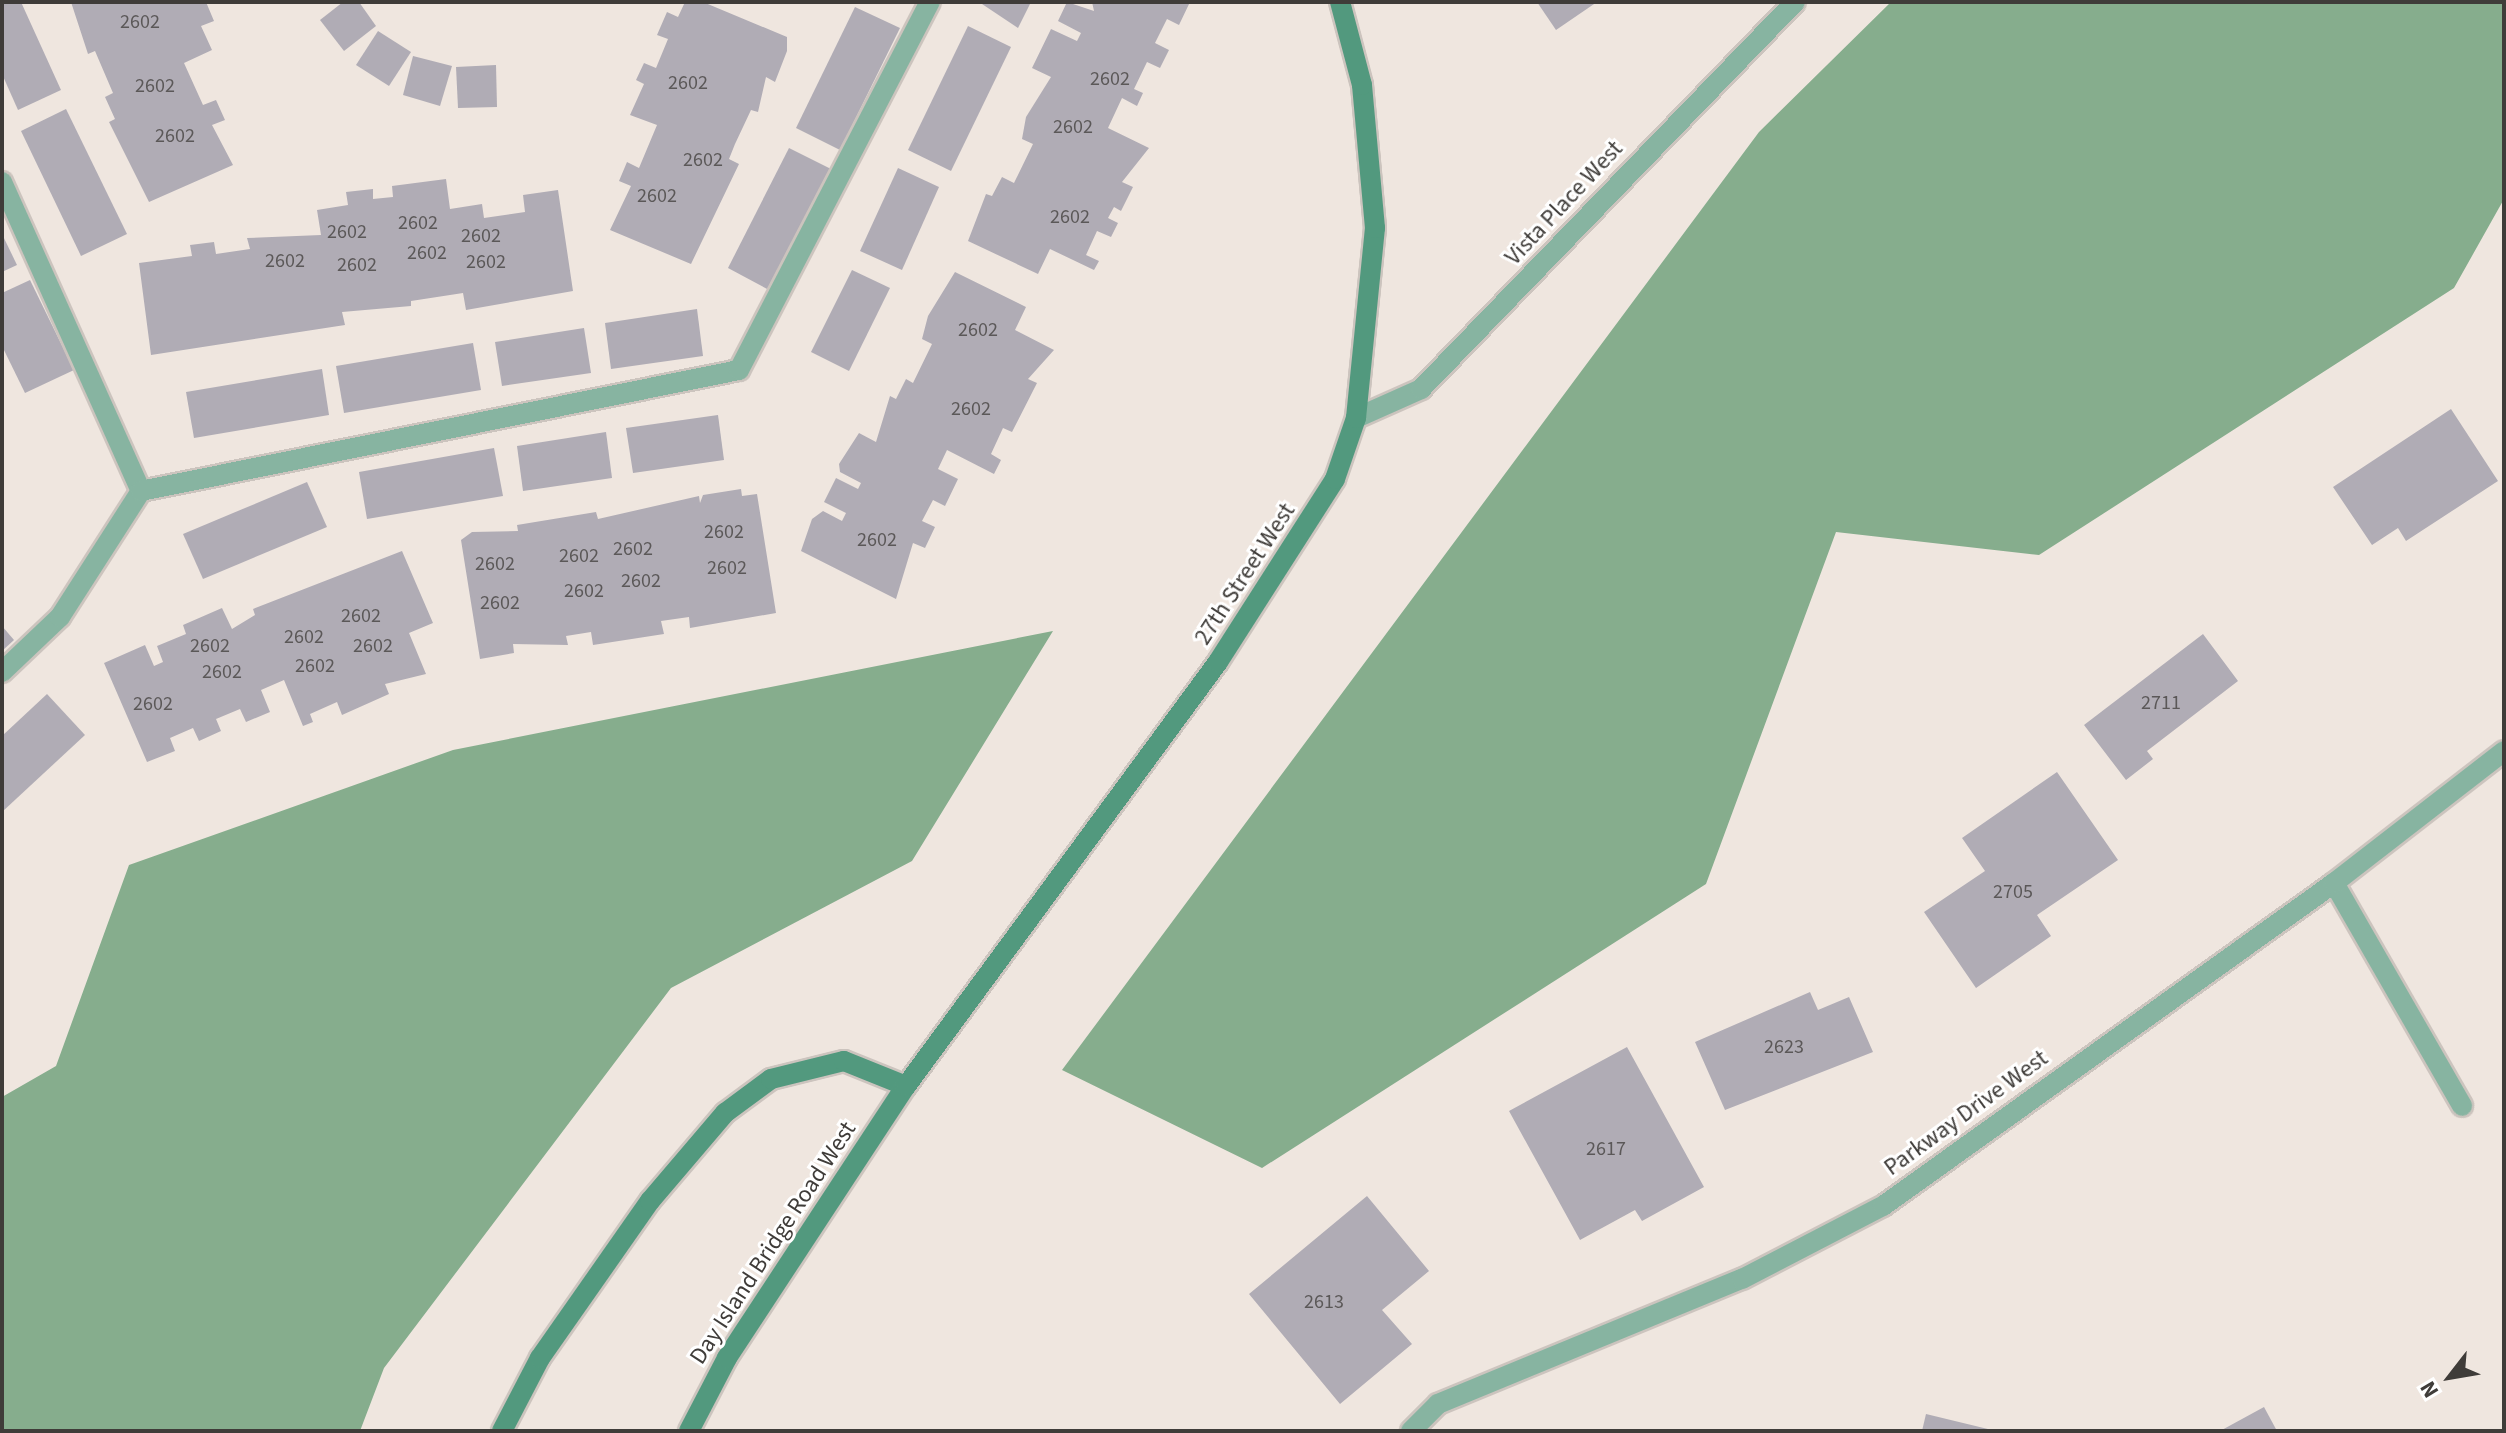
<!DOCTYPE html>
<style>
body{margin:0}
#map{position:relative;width:2506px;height:1433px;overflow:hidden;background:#efe6df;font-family:"Source Sans 3",sans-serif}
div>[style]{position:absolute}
.forest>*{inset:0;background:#86ad8d}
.building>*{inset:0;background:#b0acb5}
.roads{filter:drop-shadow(2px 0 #ccc4be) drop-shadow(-2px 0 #ccc4be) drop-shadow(0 2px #ccc4be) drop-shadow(0 -2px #ccc4be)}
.lane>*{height:20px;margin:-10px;padding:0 10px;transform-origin:10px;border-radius:10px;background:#87b4a1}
.street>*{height:20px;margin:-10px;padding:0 10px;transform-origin:10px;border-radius:10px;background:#87b4a1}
.secondary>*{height:20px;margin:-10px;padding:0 10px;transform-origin:10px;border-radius:10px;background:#52997e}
span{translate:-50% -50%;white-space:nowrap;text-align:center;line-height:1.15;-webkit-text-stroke:6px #fff;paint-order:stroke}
.number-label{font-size:20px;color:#5b5858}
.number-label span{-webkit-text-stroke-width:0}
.street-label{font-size:24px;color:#3f3c39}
.frame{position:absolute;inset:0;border:4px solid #3f3c39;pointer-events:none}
.north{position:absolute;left:2410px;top:1337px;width:80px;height:80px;-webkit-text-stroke:6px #fff;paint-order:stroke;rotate:239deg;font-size:22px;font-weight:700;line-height:32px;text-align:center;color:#3f3c39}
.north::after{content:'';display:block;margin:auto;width:28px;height:36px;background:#3f3c39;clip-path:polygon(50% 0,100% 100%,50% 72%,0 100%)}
</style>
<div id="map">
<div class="forest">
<div style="clip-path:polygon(1891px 2px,2504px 2px,2504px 199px,2454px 288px,2039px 555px,1836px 532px,1706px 884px,1262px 1168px,1062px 1070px,1759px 132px)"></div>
<div style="clip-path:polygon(1053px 631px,912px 861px,671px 988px,384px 1368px,360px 1431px,2px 1431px,2px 1097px,56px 1066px,129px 865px,453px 750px)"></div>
</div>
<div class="building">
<div style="clip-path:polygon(2px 2px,21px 2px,61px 90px,18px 110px,2px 74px)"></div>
<div style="clip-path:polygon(71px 2px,206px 2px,214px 21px,201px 26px,212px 50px,184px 63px,203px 105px,216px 100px,225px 120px,212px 125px,233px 165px,149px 202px,109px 122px,115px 119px,105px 97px,113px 93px,95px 51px,88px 54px)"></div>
<div style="clip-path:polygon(343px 2px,359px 2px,376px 26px,344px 51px,320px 20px)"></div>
<div style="clip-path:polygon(685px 2px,703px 2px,787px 37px,787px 51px,775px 82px,766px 77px,758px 112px,751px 110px,735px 144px,729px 159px,739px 164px,691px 264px,610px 230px,631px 186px,619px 181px,627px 162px,639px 168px,657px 125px,630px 115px,644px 84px,636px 80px,644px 63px,656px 68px,668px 39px,657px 35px,667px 12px,678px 17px)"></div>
<div style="clip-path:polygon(979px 2px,1031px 2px,1018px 28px)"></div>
<div style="clip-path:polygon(1067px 2px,1094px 11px,1092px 2px,1190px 2px,1179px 25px,1167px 19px,1155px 43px,1169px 50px,1160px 68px,1147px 62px,1134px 89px,1143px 93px,1137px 106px,1122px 98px,1108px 128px,1149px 148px,1122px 182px,1133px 187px,1121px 211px,1114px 207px,1108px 218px,1118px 223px,1111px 237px,1097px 231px,1086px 255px,1099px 261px,1094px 270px,1050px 249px,1038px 274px,968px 241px,986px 194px,992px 196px,1002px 177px,1014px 183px,1033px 144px,1022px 139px,1026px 117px,1051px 77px,1032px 68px,1051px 29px,1077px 41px,1081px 33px,1058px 21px)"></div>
<div style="clip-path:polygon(1537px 2px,1597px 2px,1556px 30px)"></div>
<div style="clip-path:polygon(855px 7px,900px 28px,840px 150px,796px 128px)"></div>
<div style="clip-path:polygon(968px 26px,1011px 47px,951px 171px,908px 150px)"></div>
<div style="clip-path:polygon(378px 31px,411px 52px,389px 86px,356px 65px)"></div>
<div style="clip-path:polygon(413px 56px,452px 66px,440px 106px,403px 95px)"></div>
<div style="clip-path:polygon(496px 65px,497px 107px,458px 108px,456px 67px)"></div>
<div style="clip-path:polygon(66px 109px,127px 234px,81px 256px,21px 131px)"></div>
<div style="clip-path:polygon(789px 148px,831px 169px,769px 290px,728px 268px)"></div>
<div style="clip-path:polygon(898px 168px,939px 187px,902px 270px,860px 251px)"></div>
<div style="clip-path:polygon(446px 179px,450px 209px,482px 204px,484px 218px,525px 212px,523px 195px,558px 190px,573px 291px,466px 310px,463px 293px,411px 301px,411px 306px,342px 312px,345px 325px,151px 355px,139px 263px,192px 256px,190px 245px,214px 242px,216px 254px,250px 249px,247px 238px,321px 235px,317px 210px,348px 205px,346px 192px,373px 189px,373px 199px,393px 197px,392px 186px)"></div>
<div style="clip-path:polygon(2px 234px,17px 265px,2px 272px)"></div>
<div style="clip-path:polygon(852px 270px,890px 288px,849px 371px,811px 352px)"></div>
<div style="clip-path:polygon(955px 272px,1026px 307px,1015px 330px,1054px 350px,1028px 379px,1037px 383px,1012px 432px,1003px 428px,991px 454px,1001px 460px,994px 474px,947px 450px,938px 469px,958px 479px,945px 506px,933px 500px,922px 521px,935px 527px,925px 548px,913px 543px,896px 599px,801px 551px,812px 519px,823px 511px,842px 521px,846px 513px,824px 502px,836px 478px,858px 489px,861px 483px,840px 472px,839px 464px,859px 433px,876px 442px,890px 396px,896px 399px,906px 379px,913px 383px,932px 344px,922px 339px,928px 316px)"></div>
<div style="clip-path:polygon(30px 280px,74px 370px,25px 393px,2px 346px,2px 293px)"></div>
<div style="clip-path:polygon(697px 309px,703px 356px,611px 369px,605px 323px)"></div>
<div style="clip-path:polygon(584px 328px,591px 373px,502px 386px,495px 342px)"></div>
<div style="clip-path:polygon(473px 343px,481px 390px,344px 413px,336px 366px)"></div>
<div style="clip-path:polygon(322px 369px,329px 415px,194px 438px,186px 392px)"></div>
<div style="clip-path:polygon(2451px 409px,2498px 481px,2406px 541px,2398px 528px,2372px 545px,2333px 487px)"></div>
<div style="clip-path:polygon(718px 415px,724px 460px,633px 473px,626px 428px)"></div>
<div style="clip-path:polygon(606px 432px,612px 478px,523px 491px,517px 446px)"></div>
<div style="clip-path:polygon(494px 448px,503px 496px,367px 519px,359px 472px)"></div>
<div style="clip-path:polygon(307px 482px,327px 527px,203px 579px,183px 534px)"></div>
<div style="clip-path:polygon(741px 489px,742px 496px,757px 494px,776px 613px,690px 628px,689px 617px,661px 621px,664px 634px,593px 645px,591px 632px,566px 636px,568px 645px,513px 644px,514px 653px,480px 659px,461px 540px,472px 532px,518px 531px,517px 525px,596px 512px,598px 519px,699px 496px,700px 503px,703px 495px)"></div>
<div style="clip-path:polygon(402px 551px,433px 623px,409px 633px,426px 674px,385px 684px,389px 694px,342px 715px,337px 702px,310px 714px,313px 722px,303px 726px,284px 680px,261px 690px,270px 712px,246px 722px,240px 709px,216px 719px,221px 731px,199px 741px,193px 728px,170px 738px,175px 751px,147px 762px,104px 663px,145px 645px,154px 666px,163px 662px,157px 646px,186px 634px,183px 625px,222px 608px,232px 629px,255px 615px,253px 609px)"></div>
<div style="clip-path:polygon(2px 626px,14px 640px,2px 651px)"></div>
<div style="clip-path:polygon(2203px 634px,2238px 681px,2147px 751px,2153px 759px,2126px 780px,2084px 725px)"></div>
<div style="clip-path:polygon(47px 694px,85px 735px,2px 812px,2px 736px)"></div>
<div style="clip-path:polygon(2057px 772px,2118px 860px,2037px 915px,2051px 936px,1976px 988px,1924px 912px,1985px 871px,1962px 838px)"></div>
<div style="clip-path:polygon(1810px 992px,1818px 1010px,1849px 997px,1873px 1052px,1725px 1110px,1695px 1042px)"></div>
<div style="clip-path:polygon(1627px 1047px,1704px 1187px,1642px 1221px,1635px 1210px,1580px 1240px,1509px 1111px)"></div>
<div style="clip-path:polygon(1367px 1196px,1429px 1271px,1382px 1310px,1412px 1344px,1340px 1404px,1249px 1294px)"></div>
<div style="clip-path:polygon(2264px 1407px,2277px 1431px,2220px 1431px)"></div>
<div style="clip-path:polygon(1926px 1414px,1992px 1430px,1992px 1431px,1922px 1431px)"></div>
</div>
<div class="roads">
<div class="lane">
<div style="left:2334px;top:883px;width:257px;rotate:60.1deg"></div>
</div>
<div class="street">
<div style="left:2px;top:182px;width:339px;rotate:65.8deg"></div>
<div style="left:1356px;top:418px;width:71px;rotate:-24deg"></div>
<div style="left:1421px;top:389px;width:538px;rotate:-45.98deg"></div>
<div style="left:2px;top:672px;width:80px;rotate:-43.5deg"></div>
<div style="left:60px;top:617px;width:150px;rotate:-57.3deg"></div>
<div style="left:141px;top:491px;width:610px;rotate:-11.44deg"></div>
<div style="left:739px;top:370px;width:415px;rotate:-62.6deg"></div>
<div style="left:1411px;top:1431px;width:38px;rotate:-45deg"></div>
<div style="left:1438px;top:1404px;width:329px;rotate:-22.4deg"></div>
<div style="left:1742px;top:1279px;width:159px;rotate:-27.4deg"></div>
<div style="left:1883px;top:1206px;width:555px;rotate:-35.61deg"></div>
<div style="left:2334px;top:883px;width:215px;rotate:-37.8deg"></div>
</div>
<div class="secondary">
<div style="left:502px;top:1431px;width:82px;rotate:-62.5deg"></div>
<div style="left:540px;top:1358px;width:192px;rotate:-55deg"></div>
<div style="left:650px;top:1201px;width:116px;rotate:-49.6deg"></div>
<div style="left:725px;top:1113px;width:57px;rotate:-36.5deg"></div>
<div style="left:771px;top:1079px;width:75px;rotate:-13.9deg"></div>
<div style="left:844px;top:1061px;width:67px;rotate:22deg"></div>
<div style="left:689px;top:1431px;width:82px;rotate:-62.5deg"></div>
<div style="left:727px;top:1358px;width:326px;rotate:-56.7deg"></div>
<div style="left:906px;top:1086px;width:526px;rotate:-53.65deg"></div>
<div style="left:1218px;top:662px;width:217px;rotate:-57.4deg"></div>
<div style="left:1335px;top:479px;width:65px;rotate:-71deg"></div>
<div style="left:1356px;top:418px;width:191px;rotate:-84.3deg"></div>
<div style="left:1375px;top:228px;width:144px;rotate:-95.2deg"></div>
<div style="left:1362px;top:85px;width:86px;rotate:-104.8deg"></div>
</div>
</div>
<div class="number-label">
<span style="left:140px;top:22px">2602</span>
<span style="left:1110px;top:79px">2602</span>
<span style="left:688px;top:83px">2602</span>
<span style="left:155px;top:86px">2602</span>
<span style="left:1073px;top:127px">2602</span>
<span style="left:175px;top:136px">2602</span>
<span style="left:703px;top:160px">2602</span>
<span style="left:657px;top:196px">2602</span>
<span style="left:1070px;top:217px">2602</span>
<span style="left:418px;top:223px">2602</span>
<span style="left:347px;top:232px">2602</span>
<span style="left:481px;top:236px">2602</span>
<span style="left:427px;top:253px">2602</span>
<span style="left:285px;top:261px">2602</span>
<span style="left:486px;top:262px">2602</span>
<span style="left:357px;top:265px">2602</span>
<span style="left:978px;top:330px">2602</span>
<span style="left:971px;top:409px">2602</span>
<span style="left:724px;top:532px">2602</span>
<span style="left:877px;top:540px">2602</span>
<span style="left:633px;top:549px">2602</span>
<span style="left:579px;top:556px">2602</span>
<span style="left:495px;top:564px">2602</span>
<span style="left:727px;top:568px">2602</span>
<span style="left:641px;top:581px">2602</span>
<span style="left:584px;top:591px">2602</span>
<span style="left:500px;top:603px">2602</span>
<span style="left:361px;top:616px">2602</span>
<span style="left:304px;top:637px">2602</span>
<span style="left:210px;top:646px">2602</span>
<span style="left:373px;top:646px">2602</span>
<span style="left:315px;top:666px">2602</span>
<span style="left:222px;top:672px">2602</span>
<span style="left:2161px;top:703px">2711</span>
<span style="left:153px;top:704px">2602</span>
<span style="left:2013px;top:892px">2705</span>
<span style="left:1784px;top:1047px">2623</span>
<span style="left:1606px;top:1149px">2617</span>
<span style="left:1324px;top:1302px">2613</span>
</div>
<div class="street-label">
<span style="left:1564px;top:203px;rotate:-47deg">Vista Place West</span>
<span style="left:1245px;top:574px;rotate:-57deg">27th Street West</span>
<span style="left:1966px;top:1113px;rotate:-36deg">Parkway Drive West</span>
<span style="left:773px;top:1243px;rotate:-57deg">Day Island Bridge Road West</span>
</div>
<div class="frame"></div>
<div class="north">N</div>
</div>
